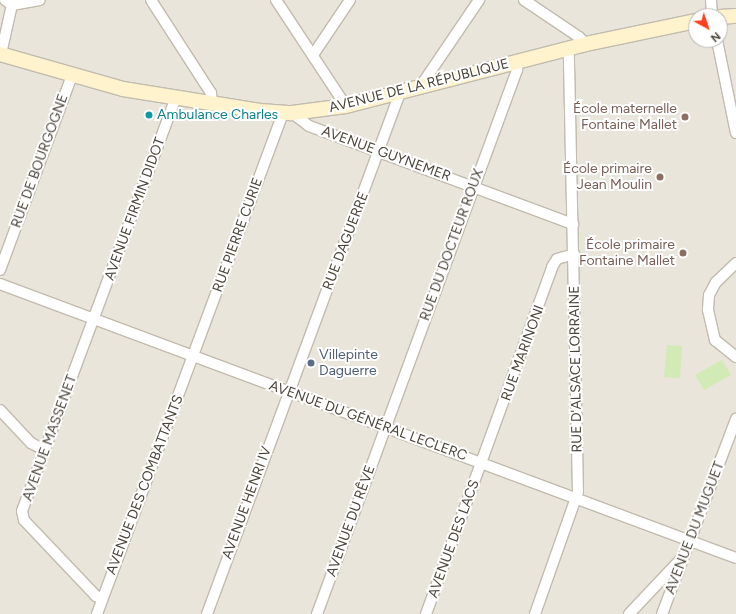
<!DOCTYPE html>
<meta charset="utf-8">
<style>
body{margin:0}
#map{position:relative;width:736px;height:614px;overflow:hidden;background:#f6f3ec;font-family:Figtree,sans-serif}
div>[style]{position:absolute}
.residential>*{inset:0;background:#eae5da}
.green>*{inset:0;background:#d2eab5}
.roads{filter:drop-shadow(1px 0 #c2bbae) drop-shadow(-1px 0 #c2bbae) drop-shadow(0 1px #c2bbae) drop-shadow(0 -1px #c2bbae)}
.street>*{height:10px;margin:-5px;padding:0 5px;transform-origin:5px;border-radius:5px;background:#fff}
.secondary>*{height:14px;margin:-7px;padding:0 7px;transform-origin:7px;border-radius:7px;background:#fff3cd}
.dots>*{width:11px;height:11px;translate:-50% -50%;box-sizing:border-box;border:2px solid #fff;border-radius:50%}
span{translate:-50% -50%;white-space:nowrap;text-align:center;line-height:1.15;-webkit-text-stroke:4px #fff;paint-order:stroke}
.street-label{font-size:14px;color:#4b4439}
.education-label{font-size:14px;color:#785e54}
.right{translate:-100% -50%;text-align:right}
.culture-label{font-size:14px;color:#0d838f}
.left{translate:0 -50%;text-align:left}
.service-label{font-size:14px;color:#4e5e75}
.north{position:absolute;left:688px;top:8px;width:40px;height:40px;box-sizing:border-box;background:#fff;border:1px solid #b7b4b0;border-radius:50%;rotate:140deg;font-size:11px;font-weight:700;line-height:16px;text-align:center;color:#4b4439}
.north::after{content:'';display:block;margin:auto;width:14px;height:18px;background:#fc3f1d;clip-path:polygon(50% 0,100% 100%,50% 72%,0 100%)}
</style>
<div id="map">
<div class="residential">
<div style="clip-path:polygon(evenodd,0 0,736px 0,736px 614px,0 614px,0 0,696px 16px,720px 16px,720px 40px,696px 40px,696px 16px)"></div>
</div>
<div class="green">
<div style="clip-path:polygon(667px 345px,682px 346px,680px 378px,664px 377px)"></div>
<div style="clip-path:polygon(722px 360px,731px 375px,704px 390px,695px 375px)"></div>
</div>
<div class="roads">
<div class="street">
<div style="left:5px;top:0;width:9px;rotate:36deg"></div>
<div style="left:12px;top:5px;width:28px;rotate:-10deg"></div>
<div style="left:151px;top:0;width:111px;rotate:57.2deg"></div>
<div style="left:211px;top:93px;width:10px;rotate:84deg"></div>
<div style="left:276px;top:0;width:127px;rotate:56.6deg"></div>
<div style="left:524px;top:0;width:66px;rotate:33.9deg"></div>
<div style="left:579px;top:37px;width:10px;rotate:45deg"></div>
<div style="left:711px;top:0;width:16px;rotate:86deg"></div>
<div style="left:717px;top:40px;width:95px;rotate:78.5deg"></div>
<div style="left:1px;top:54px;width:55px;rotate:-77.5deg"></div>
<div style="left:313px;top:55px;width:66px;rotate:-56.1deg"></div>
<div style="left:422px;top:84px;width:102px;rotate:-55.8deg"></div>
<div style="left:292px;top:113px;width:21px;rotate:37deg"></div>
<div style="left:309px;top:126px;width:282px;rotate:20.4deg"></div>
<div style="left:736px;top:263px;width:28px;rotate:136deg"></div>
<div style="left:716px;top:282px;width:15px;rotate:118deg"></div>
<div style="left:709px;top:295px;width:15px;rotate:94deg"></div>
<div style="left:708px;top:310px;width:31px;rotate:77deg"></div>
<div style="left:715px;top:340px;width:27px;rotate:39deg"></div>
<div style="left:0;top:270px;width:208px;rotate:-69.7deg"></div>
<div style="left:0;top:284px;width:785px;rotate:20.42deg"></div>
<div style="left:0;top:410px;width:45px;rotate:46.8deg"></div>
<div style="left:31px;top:443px;width:16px;rotate:27deg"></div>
<div style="left:102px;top:599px;width:7px;rotate:-153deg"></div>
<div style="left:96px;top:596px;width:105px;rotate:-133.5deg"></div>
<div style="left:24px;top:520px;width:9px;rotate:-103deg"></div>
<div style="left:22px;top:511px;width:441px;rotate:-69.6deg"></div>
<div style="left:97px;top:614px;width:534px;rotate:-69.63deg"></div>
<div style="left:207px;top:614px;width:559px;rotate:-69.68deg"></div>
<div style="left:317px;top:614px;width:580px;rotate:-69.81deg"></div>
<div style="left:517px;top:70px;width:9px;rotate:-84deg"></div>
<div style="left:426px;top:614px;width:369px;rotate:-70deg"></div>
<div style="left:552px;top:267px;width:9px;rotate:-58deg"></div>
<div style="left:557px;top:259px;width:18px;rotate:-16deg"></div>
<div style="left:535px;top:614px;width:129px;rotate:-70.6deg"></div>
<div style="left:578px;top:492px;width:444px;rotate:-91.2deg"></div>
<div style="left:629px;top:614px;width:76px;rotate:-46.6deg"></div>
<div style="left:662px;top:614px;width:209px;rotate:-69.2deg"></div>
</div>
<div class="secondary">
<div style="left:720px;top:17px;width:16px;rotate:-4deg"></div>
<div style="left:0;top:54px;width:128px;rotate:15.9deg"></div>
<div style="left:123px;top:89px;width:139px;rotate:9.1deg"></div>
<div style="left:260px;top:111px;width:32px;rotate:4deg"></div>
<div style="left:292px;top:113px;width:54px;rotate:-7.4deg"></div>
<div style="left:346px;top:106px;width:248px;rotate:-14.5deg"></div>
<div style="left:586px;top:44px;width:112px;rotate:-11.8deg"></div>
</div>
</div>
<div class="dots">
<div style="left:149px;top:115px;background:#0f9aa8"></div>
<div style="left:685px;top:117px;background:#8d6e63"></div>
<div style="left:660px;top:177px;background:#8d6e63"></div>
<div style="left:683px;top:253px;background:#8d6e63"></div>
<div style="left:311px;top:363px;background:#5c6f8a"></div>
</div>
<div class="street-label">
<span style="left:419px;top:86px;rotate:-14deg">AVENUE DE LA RÉPUBLIQUE</span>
<span style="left:386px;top:154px;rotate:20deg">AVENUE GUYNEMER</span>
<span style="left:40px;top:161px;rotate:-70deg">RUE DE BOURGOGNE</span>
<span style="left:135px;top:209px;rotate:-70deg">AVENUE FIRMIN DIDOT</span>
<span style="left:238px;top:235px;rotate:-70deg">RUE PIERRE CURIE</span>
<span style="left:346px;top:241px;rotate:-69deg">RUE DAGUERRE</span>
<span style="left:452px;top:245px;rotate:-70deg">RUE DU DOCTEUR ROUX</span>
<span style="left:523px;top:353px;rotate:-70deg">RUE MARINONI</span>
<span style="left:576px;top:369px;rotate:-91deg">RUE D'ALSACE LORRAINE</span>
<span style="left:368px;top:421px;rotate:20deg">AVENUE DU GÉNÉRAL LECLERC</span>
<span style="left:50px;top:438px;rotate:-70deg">AVENUE MASSENET</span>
<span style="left:145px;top:485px;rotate:-69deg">AVENUE DES COMBATTANTS</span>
<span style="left:247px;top:503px;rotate:-70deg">AVENUE HENRI IV</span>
<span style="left:351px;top:521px;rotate:-70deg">AVENUE DU RÊVE</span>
<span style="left:695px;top:528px;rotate:-69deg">AVENUE DU MUGUET</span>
<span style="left:454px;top:539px;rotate:-70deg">AVENUE DES LACS</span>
</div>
<div class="education-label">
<span class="right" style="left:677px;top:117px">École maternelle<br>Fontaine Mallet</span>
<span class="right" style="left:652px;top:177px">École primaire<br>Jean Moulin</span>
<span class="right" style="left:675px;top:253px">École primaire<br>Fontaine Mallet</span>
</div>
<div class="culture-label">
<span class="left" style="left:157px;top:115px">Ambulance Charles</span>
</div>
<div class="service-label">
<span class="left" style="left:319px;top:363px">Villepinte<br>Daguerre</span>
</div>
<div class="north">N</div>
</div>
